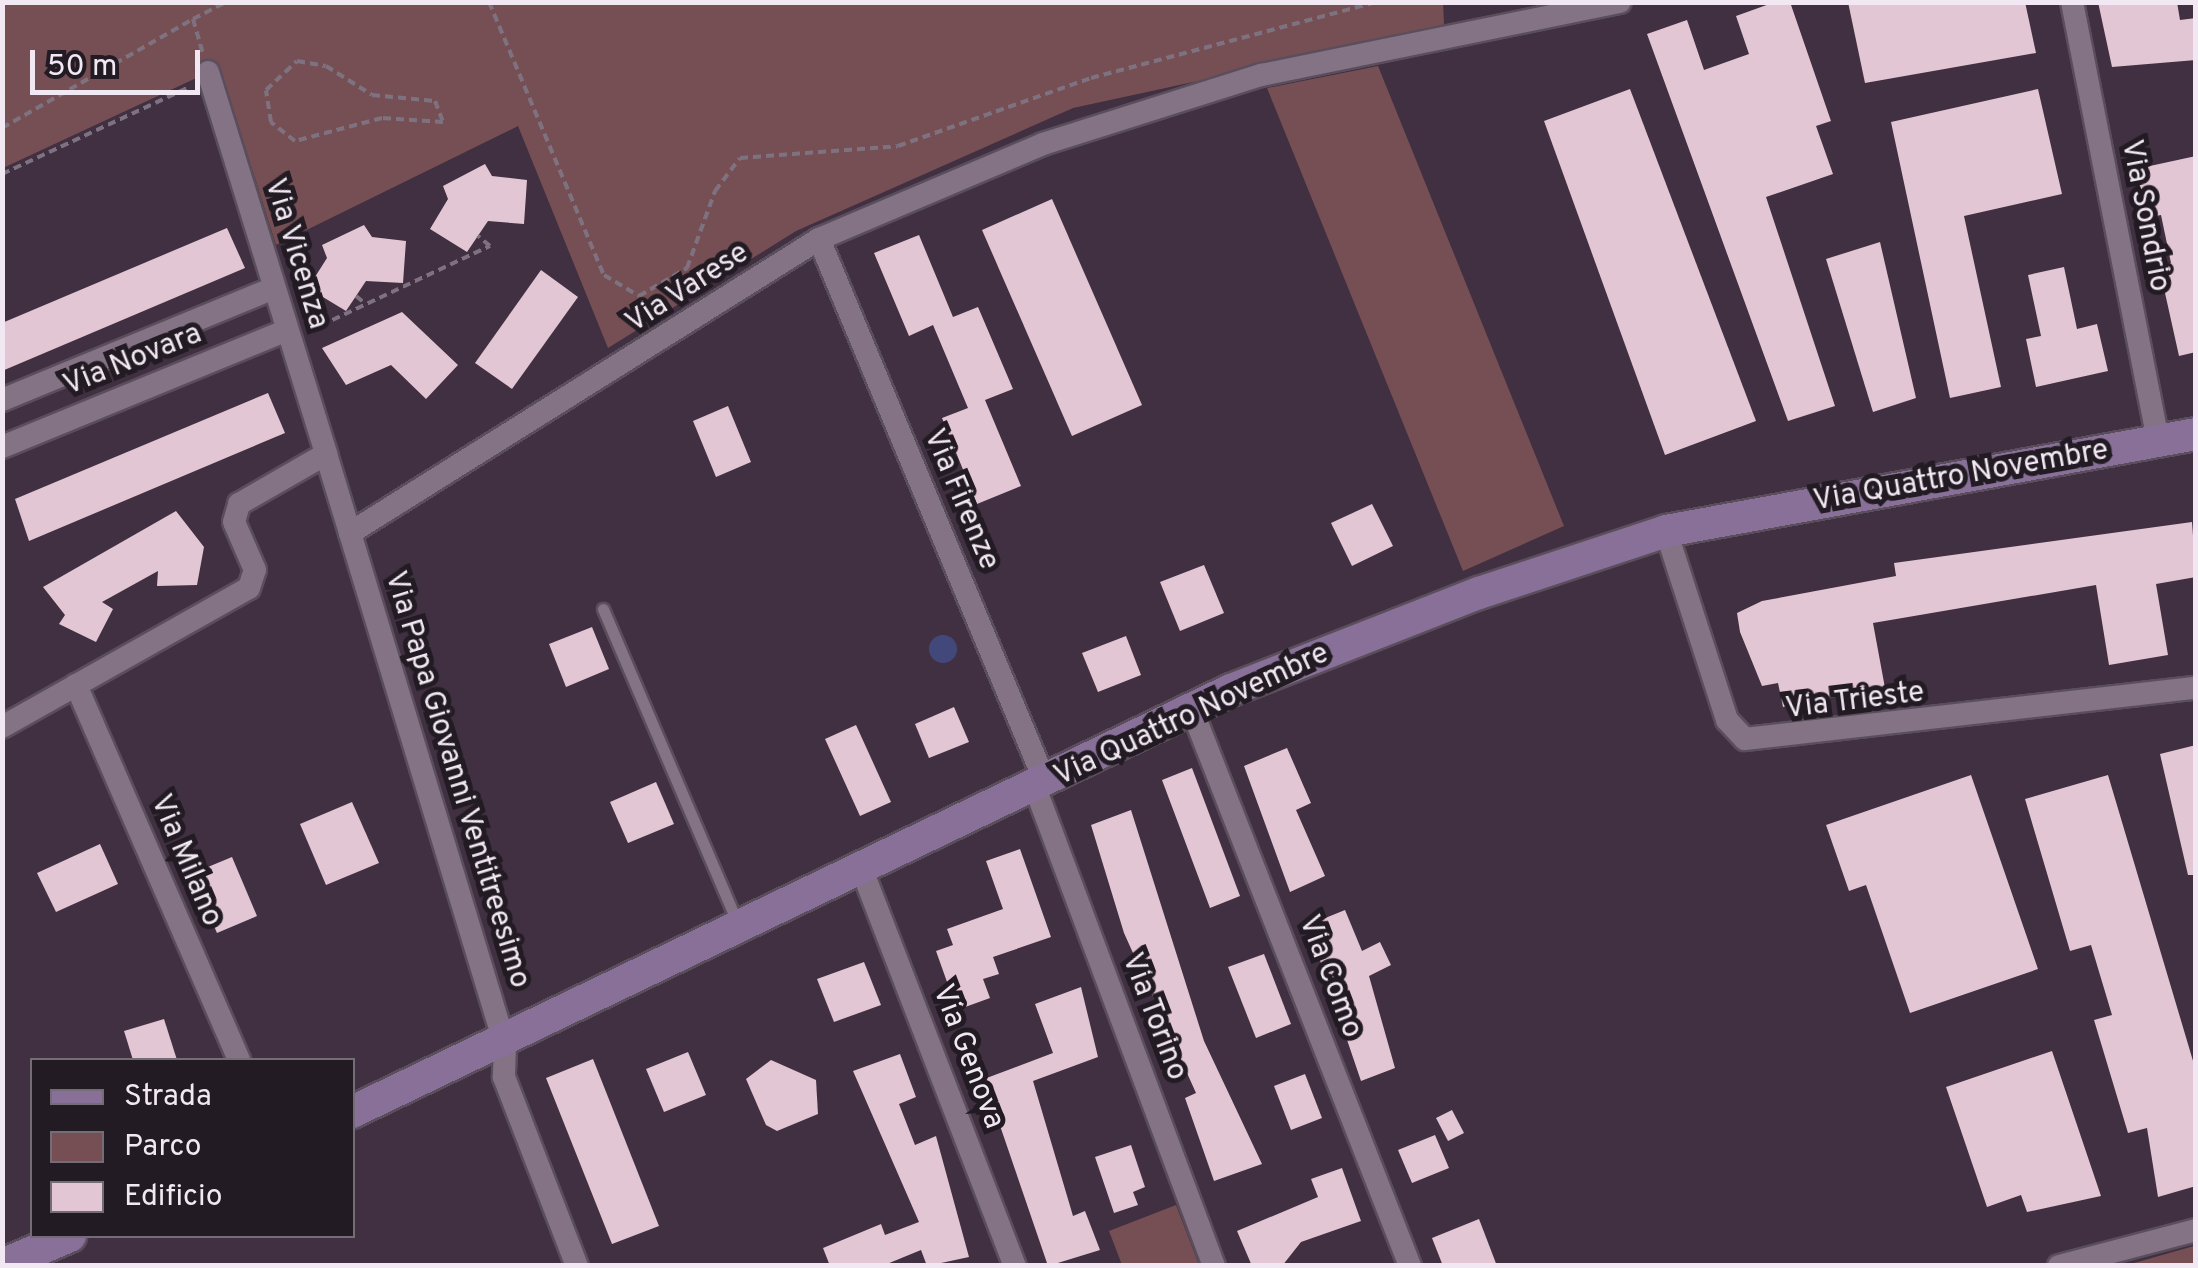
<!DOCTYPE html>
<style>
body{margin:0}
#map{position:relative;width:2198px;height:1268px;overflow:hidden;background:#403041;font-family:Overpass,sans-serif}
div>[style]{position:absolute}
.green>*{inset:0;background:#754f54}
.water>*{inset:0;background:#43487a}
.round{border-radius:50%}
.building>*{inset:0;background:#e3c6d4}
.path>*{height:4px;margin-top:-2px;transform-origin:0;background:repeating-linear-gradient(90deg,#7f7280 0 8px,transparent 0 13px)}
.roads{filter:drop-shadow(2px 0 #5b4e5c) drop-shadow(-2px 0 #5b4e5c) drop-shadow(0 2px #5b4e5c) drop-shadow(0 -2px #5b4e5c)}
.lane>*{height:11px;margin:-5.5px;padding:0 5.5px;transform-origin:5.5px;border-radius:5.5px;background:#847285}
.street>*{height:22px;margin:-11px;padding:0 11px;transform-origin:11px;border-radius:11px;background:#847285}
.secondary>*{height:32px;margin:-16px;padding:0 16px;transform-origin:16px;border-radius:16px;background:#887098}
span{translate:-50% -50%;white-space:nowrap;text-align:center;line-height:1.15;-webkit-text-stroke:10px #221b23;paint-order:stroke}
.street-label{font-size:30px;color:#f2e8f3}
.frame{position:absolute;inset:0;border:5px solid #f2e8f3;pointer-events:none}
.legend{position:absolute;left:30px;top:1058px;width:325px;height:180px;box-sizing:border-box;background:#221b23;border:2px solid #756d76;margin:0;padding:12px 18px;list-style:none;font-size:30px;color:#f2e8f3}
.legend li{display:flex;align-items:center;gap:20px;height:50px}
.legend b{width:50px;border:2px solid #756d76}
.scale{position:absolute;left:30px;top:50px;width:170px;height:45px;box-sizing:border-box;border:5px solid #f2e8f3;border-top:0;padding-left:12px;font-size:30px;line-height:35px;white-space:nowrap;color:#f2e8f3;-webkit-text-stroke:8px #221b23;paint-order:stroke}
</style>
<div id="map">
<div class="green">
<div style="clip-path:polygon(1443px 2px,1444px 24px,1433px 30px,1073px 108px,796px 231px,608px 348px,518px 126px,276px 245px,220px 67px,3px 168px,2px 3px)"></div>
<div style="clip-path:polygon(1378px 66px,1564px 526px,1463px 571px,1267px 88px)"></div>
<div style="clip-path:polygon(1176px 1205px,1199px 1265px,1122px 1265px,1109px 1231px)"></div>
<div style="clip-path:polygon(2194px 1246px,2195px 1265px,2127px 1265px)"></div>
</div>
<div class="water">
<div class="round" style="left:929px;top:635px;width:28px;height:28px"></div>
</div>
<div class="building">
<div style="clip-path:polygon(1775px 2px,1790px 2px,1831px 121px,1816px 126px,1833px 174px,1766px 197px,1835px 406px,1788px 421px,1647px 34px,1687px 20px,1704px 70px,1749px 54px,1736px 16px)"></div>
<div style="clip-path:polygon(1848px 2px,2025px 2px,2036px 53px,1865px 83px)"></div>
<div style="clip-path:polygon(2098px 2px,2177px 2px,2180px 20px,2196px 18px,2196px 60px,2112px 67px)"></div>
<div style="clip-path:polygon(1630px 89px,1756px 421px,1665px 455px,1544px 121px)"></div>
<div style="clip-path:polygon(2038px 89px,2062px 194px,1964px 216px,2001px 387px,1950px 398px,1891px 122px)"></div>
<div style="clip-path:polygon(2196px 156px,2196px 352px,2179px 356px,2159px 266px,2171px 263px,2161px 215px,2147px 218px,2136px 169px)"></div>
<div style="clip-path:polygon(485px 164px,492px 176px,527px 180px,524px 224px,488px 221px,467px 252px,430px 229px,448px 199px,443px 186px)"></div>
<div style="clip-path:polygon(1052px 199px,1142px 405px,1072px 436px,982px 230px)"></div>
<div style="clip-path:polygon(364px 225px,372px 237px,406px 241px,403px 283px,366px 281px,346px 311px,308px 288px,327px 258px,322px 245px)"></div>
<div style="clip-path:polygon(227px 228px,245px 268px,2px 371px,2px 323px)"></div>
<div style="clip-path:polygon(919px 235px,953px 317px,978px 307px,1013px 389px,985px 400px,1021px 486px,977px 504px,942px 418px,968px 408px,933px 325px,909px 336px,874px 253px)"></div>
<div style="clip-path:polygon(1880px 242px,1916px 398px,1873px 412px,1826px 259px)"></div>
<div style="clip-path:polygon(2064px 267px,2077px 329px,2097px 324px,2108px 371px,2036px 387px,2026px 339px,2041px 336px,2028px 275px)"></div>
<div style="clip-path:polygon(541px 270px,578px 297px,512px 389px,475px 363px)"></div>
<div style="clip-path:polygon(402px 312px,458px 365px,426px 399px,391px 365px,346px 385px,322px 348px)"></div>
<div style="clip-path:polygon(268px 393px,285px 433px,29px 541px,15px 499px)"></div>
<div style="clip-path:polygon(728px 406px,751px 462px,716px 477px,693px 421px)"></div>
<div style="clip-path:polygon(1372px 504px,1393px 546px,1352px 566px,1331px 523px)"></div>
<div style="clip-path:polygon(176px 511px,204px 547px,197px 585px,157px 586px,158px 571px,102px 602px,113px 609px,96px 642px,59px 624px,65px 615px,43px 587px)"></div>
<div style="clip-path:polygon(2192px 522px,2196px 577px,2156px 584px,2168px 655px,2109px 665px,2096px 585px,1873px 623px,1885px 688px,1783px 707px,1778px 683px,1762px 686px,1740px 632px,1737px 613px,1762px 601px,1896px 576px,1894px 563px)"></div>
<div style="clip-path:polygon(1204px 565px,1224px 613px,1180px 631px,1160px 582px)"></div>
<div style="clip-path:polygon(592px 627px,609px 669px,566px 687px,549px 644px)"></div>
<div style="clip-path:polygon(1126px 636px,1141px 675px,1098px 692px,1082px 653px)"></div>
<div style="clip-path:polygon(954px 707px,969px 742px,929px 758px,915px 724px)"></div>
<div style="clip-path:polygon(856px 725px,891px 802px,860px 816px,825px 739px)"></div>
<div style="clip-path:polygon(2196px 745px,2196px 875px,2188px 875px,2160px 754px)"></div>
<div style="clip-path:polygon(1287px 748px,1311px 803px,1296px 810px,1325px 876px,1290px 892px,1244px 766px)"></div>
<div style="clip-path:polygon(1192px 768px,1240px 896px,1210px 908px,1162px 780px)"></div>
<div style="clip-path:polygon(1971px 775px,2038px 969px,1910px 1013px,1866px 885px,1849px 891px,1826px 825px)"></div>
<div style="clip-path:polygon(2108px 775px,2196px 1071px,2196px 1186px,2158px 1197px,2147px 1128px,2128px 1133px,2094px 1020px,2112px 1015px,2091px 945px,2070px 951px,2025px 799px)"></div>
<div style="clip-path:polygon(656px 782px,674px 824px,628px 843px,610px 802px)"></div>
<div style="clip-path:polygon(352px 802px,379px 863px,326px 885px,300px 824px)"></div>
<div style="clip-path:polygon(1131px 810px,1204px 1041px,1262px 1164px,1214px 1181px,1185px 1098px,1196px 1093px,1124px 933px,1091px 825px)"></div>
<div style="clip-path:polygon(100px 844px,118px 884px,56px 912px,37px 873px)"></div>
<div style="clip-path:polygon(1020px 849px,1051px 937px,993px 957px,999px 974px,983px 979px,990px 998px,957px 1010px,936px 951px,953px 945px,947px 929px,1003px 909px,986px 861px)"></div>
<div style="clip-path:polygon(232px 857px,257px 916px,217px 933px,191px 874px)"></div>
<div style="clip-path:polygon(1345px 910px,1362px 951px,1380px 942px,1391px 965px,1369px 976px,1395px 1068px,1361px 1081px,1308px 925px)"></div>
<div style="clip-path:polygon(1264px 954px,1291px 1024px,1256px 1038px,1228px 967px)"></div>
<div style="clip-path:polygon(864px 962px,881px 1005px,834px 1022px,817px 979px)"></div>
<div style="clip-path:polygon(1081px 987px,1098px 1057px,1033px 1081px,1073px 1216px,1085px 1211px,1100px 1250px,1048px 1266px,984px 1079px,1053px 1053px,1035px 1004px)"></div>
<div style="clip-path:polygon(164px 1019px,177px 1060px,133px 1060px,124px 1031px)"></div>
<div style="clip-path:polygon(2052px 1051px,2101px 1196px,2027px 1212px,2021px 1195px,1987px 1207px,1946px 1087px)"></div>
<div style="clip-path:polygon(688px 1052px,706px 1095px,664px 1112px,646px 1069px)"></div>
<div style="clip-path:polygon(900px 1054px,916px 1097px,899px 1104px,915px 1145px,936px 1136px,969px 1257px,927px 1266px,921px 1250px,882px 1266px,830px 1266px,823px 1248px,881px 1224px,885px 1235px,919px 1222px,853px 1071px)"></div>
<div style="clip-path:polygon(593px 1059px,659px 1226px,612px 1244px,546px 1078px)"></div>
<div style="clip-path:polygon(771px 1060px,816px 1080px,818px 1114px,777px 1131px,766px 1125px,746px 1079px)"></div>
<div style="clip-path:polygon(1305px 1074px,1322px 1118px,1291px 1130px,1274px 1086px)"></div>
<div style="clip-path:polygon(1452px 1110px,1464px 1133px,1448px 1141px,1436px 1118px)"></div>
<div style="clip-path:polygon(1435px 1135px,1449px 1168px,1412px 1183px,1398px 1150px)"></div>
<div style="clip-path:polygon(1131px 1145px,1145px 1187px,1133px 1192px,1138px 1205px,1114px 1213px,1095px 1157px)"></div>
<div style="clip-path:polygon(1342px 1168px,1361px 1221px,1301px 1242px,1282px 1266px,1252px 1266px,1237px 1231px,1318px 1197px,1311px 1179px)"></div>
<div style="clip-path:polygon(1479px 1219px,1497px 1266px,1443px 1266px,1432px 1238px)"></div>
</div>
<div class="path">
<div style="left:489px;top:2px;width:296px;rotate:67.2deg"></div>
<div style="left:604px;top:275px;width:41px;rotate:31deg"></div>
<div style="left:639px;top:296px;width:56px;rotate:-30.3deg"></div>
<div style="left:687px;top:268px;width:82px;rotate:-70deg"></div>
<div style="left:715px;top:191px;width:41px;rotate:-52.9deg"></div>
<div style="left:740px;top:158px;width:158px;rotate:-4.3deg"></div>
<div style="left:898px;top:146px;width:205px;rotate:-19.4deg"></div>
<div style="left:1091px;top:78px;width:295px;rotate:-14.9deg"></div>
<div style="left:193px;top:19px;width:38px;rotate:-27deg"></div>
<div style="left:297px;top:61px;width:29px;rotate:10deg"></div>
<div style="left:326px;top:66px;width:54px;rotate:32.2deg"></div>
<div style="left:372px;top:95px;width:63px;rotate:5.4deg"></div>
<div style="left:435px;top:101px;width:22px;rotate:69deg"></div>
<div style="left:443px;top:122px;width:61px;rotate:-176.2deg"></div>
<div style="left:382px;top:118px;width:90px;rotate:165.2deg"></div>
<div style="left:295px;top:141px;width:31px;rotate:-142deg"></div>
<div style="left:271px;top:122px;width:32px;rotate:-99deg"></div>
<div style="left:266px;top:90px;width:42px;rotate:-43.1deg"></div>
<div style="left:2px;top:128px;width:220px;rotate:-29.7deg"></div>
<div style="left:193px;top:19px;width:35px;rotate:74deg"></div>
<div style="left:2px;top:174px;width:204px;rotate:-24.9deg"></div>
<div style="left:356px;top:296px;width:13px;rotate:39deg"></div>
<div style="left:309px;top:331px;width:200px;rotate:-25.2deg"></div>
<div style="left:490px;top:246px;width:16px;rotate:-140deg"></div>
</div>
<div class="roads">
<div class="lane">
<div style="left:603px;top:609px;width:340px;rotate:66.8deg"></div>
</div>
<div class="street">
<div style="left:2072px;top:2px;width:447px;rotate:78.9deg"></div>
<div style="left:208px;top:72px;width:400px;rotate:72.8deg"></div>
<div style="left:819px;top:239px;width:590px;rotate:67.39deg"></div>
<div style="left:2px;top:400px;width:294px;rotate:-22.4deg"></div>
<div style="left:2px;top:447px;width:308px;rotate:-22.3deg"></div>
<div style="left:1666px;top:531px;width:199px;rotate:72.1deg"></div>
<div style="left:1727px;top:720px;width:26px;rotate:47deg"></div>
<div style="left:1745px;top:739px;width:454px;rotate:-6.5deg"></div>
<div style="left:350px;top:533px;width:535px;rotate:73.16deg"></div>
<div style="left:505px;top:1045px;width:32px;rotate:92deg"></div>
<div style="left:504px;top:1077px;width:203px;rotate:68.9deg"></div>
<div style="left:76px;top:685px;width:409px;rotate:66.5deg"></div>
<div style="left:1192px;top:710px;width:597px;rotate:68.59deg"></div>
<div style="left:2px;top:727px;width:283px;rotate:-29.4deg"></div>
<div style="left:249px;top:588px;width:19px;rotate:-72deg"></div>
<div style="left:255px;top:570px;width:52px;rotate:-113.6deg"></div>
<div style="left:234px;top:522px;width:19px;rotate:-74deg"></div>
<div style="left:239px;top:504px;width:100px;rotate:-29.9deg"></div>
<div style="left:326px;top:454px;width:83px;rotate:73.1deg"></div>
<div style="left:350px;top:533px;width:554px;rotate:-32.08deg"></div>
<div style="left:819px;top:239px;width:243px;rotate:-23deg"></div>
<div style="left:1043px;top:144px;width:229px;rotate:-17.6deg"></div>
<div style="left:1261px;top:75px;width:366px;rotate:-11.5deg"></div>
<div style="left:1036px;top:790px;width:508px;rotate:69.5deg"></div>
<div style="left:862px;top:870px;width:425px;rotate:68.9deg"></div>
<div style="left:2059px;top:1266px;width:142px;rotate:-14.7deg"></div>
</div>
<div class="secondary">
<div style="left:352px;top:1112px;width:975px;rotate:-25.65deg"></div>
<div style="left:1231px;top:690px;width:266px;rotate:-21.4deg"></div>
<div style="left:1479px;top:593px;width:197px;rotate:-18.3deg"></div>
<div style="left:1666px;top:531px;width:539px;rotate:-10.37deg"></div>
<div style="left:2px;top:1265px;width:74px;rotate:-23.1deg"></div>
</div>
</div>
<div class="street-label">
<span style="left:2144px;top:216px;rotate:79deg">Via Sondrio</span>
<span style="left:295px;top:254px;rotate:73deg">Via Vicenza</span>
<span style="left:688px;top:289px;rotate:-33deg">Via Varese</span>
<span style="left:133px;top:361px;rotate:-22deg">Via Novara</span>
<span style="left:1961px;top:477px;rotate:-10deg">Via Quattro Novembre</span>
<span style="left:960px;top:500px;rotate:67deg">Via Firenze</span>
<span style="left:1855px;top:702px;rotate:-7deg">Via Trieste</span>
<span style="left:1192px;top:716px;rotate:-25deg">Via Quattro Novembre</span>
<span style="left:456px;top:780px;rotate:73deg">Via Papa Giovanni Ventitreesimo</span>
<span style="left:185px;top:861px;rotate:67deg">Via Milano</span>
<span style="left:1329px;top:977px;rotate:69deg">Via Como</span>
<span style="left:1153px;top:1017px;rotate:69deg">Via Torino</span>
<span style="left:967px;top:1057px;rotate:69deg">Via Genova</span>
</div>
<div class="frame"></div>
<ul class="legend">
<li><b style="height:12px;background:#887098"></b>Strada</li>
<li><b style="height:28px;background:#754f54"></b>Parco</li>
<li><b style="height:28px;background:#e3c6d4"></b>Edificio</li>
</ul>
<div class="scale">50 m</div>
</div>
